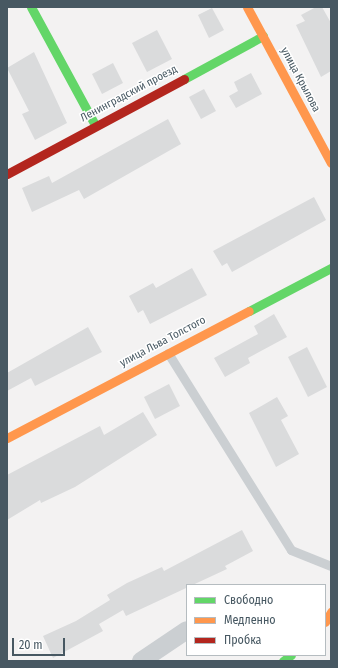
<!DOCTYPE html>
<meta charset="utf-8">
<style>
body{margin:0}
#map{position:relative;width:338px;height:668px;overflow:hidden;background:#f3f2f2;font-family:"Fira Sans Condensed",sans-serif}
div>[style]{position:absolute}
.building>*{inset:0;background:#dadbdc}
.lane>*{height:9px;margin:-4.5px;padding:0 4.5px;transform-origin:4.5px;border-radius:4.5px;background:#cbcfd2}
.street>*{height:18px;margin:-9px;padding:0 9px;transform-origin:9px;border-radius:9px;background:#cbcfd2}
.fast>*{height:9px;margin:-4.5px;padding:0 4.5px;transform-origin:4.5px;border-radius:4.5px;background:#63d668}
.slow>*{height:9px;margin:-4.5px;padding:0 4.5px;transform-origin:4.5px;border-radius:4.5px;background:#ff974d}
.jam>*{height:9px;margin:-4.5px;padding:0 4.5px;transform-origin:4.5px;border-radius:4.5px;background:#b3261e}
span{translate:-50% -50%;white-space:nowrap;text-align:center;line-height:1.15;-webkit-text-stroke:3px #fff;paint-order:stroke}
.street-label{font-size:11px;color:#475862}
.frame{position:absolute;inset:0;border:8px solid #475862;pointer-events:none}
.legend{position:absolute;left:186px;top:584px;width:140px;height:72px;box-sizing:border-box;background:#fff;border:1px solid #b5bcc0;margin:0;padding:5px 7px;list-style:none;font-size:12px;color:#475862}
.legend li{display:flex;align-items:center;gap:8px;height:20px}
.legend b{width:20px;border:1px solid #b5bcc0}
.scale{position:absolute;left:12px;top:638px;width:53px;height:18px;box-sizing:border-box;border:2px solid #475862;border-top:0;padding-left:5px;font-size:12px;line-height:14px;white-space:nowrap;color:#475862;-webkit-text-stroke:3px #fff;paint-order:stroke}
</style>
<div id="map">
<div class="building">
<div style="clip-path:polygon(316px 7px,322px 7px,331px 23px,331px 71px,321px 77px,296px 25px,305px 21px,301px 15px)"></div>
<div style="clip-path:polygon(212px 8px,224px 30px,209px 38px,198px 15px)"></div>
<div style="clip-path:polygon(157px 30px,172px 59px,147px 72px,132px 43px)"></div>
<div style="clip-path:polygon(34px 52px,67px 123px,35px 140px,22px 114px,29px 111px,7px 68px)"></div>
<div style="clip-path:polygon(113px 63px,123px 83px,102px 94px,92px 74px)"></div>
<div style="clip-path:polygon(251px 73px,262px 94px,236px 108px,229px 96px,238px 91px,234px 82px)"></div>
<div style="clip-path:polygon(204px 89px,216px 111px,201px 119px,189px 97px)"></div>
<div style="clip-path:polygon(168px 119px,181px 144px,84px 199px,79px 190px,32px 212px,22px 188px,49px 176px,52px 183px)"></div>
<div style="clip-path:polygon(314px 197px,326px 220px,232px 272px,227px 263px,222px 266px,213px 251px)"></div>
<div style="clip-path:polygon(192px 268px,207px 295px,150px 324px,143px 310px,138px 313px,129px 296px,153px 283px,156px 288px)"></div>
<div style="clip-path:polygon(274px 314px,287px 337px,248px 358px,250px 363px,225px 377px,214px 358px,258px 334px,254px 326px)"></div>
<div style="clip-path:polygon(88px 327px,102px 352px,35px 386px,31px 378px,7px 391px,7px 373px)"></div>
<div style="clip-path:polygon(307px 347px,327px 387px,308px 397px,288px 357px)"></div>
<div style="clip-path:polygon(169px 384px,180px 406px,155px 419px,144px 397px)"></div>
<div style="clip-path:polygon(277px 397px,288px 416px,281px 420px,299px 454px,276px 467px,249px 413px)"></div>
<div style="clip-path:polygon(143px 412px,157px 435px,75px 487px,41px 503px,40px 500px,7px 520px,7px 475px,100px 426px,104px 435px)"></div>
<div style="clip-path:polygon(242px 530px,253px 551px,225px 566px,227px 569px,126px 616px,123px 610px,99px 624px,103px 631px,53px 658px,43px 636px,76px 621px,110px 600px,107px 595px,127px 583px,162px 567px,164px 571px)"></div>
</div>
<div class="lane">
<div style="left:168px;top:353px;width:232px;rotate:58deg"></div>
<div style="left:291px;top:550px;width:43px;rotate:21.8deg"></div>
</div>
<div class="street">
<div style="left:141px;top:661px;width:55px;rotate:-34deg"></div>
</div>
<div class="fast">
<div style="left:31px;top:7px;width:134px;rotate:61.5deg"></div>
<div style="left:184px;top:79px;width:90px;rotate:-28.6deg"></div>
<div style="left:249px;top:311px;width:93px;rotate:-27.7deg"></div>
<div style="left:283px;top:661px;width:10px;rotate:-37deg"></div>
</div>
<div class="slow">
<div style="left:247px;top:7px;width:177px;rotate:61.7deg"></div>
<div style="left:7px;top:438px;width:273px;rotate:-27.7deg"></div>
<div style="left:325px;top:622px;width:12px;rotate:-59deg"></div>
</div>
<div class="jam">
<div style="left:7px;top:174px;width:201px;rotate:-28.2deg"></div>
</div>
<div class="street-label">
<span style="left:300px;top:80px;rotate:62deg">улица Крылова</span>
<span style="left:129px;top:94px;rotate:-28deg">Ленинградский проезд</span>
<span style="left:163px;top:342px;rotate:-28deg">улица Льва Толстого</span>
</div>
<div class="frame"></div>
<ul class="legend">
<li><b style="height:5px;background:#63d668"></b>Свободно</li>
<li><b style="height:5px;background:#ff974d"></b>Медленно</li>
<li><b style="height:5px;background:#b3261e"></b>Пробка</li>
</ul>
<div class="scale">20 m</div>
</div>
